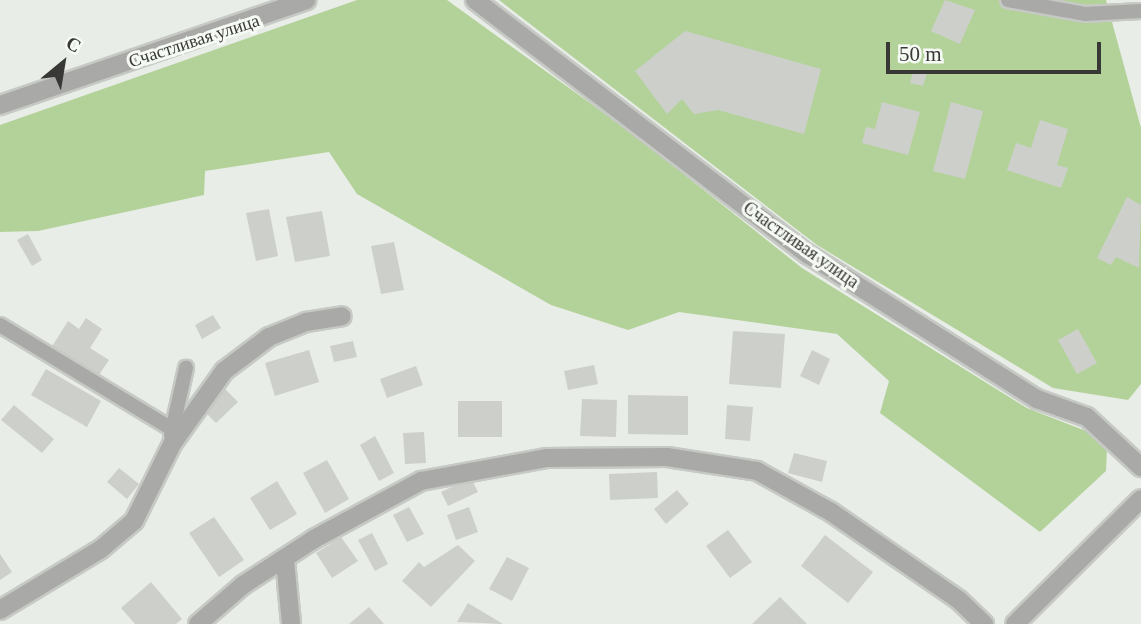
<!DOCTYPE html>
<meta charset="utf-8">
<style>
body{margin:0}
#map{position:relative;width:1141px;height:624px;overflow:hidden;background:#e9ede7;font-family:Georgia,serif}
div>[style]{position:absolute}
.green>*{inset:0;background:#b3d29a}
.building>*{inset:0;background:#cdd0ca}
.roads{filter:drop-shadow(2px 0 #c6c9c4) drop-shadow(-2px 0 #c6c9c4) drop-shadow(0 2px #c6c9c4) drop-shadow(0 -2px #c6c9c4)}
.service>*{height:14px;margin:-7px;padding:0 7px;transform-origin:7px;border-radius:7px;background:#a9aaa8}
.minor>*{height:18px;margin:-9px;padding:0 9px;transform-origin:9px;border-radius:9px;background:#a9aaa8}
.tertiary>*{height:18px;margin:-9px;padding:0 9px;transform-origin:9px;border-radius:9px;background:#a9aaa8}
span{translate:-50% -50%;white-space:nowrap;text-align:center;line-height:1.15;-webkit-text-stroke:6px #f6faf4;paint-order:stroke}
.street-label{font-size:18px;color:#383937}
.north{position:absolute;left:28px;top:28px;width:70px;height:70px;-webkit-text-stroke:5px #f6faf4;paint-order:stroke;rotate:30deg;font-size:19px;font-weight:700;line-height:28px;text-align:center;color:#383937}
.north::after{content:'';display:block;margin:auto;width:24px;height:32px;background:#383937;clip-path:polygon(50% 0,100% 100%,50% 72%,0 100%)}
.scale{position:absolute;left:886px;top:42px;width:215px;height:32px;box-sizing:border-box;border:4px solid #383937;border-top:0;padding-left:9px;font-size:21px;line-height:24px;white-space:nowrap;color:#383937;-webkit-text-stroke:5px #f6faf4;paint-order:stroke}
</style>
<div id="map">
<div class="green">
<div style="clip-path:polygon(357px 0,447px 0,633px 134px,802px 268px,1027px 408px,1086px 431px,1107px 448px,1106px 471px,1040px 532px,880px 413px,889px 381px,837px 334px,679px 312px,628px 330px,551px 305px,357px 194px,329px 152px,205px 171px,204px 195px,38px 231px,0 232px,0 125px)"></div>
<div style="clip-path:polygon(499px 0,1106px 0,1141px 128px,1141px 384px,1128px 400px,1053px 388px,817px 245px)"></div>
</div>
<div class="building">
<div style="clip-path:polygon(945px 0,975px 10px,960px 44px,931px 31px)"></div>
<div style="clip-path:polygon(685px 31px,821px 69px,804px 134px,718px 110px,694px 114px,682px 99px,667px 114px,635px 71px)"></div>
<div style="clip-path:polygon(914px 69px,927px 73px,923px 86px,910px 83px)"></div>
<div style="clip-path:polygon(882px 102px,920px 112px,908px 155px,862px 143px,866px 127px,875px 129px)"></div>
<div style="clip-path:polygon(951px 102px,983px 111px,965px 179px,933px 171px)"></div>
<div style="clip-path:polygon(1040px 120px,1068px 129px,1057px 165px,1068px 168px,1061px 188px,1007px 170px,1016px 143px,1031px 148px)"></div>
<div style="clip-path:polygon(1127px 197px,1141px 205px,1139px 268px,1116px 257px,1111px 265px,1097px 258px)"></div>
<div style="clip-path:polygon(269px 209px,278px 256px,256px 261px,246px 213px)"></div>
<div style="clip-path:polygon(322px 211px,330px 256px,295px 262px,286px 217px)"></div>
<div style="clip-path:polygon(28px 234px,42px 260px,32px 266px,17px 240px)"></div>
<div style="clip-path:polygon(394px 242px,404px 290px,381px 294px,371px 246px)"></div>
<div style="clip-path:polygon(213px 315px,221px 328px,202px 339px,195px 325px)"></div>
<div style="clip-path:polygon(86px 318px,102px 329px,90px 348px,109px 360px,97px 378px,51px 348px,68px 321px,79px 329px)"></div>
<div style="clip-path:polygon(1078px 329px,1097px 363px,1077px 374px,1058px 340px)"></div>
<div style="clip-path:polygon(733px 331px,785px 334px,781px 388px,729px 384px)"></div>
<div style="clip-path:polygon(353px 341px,357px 357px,334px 362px,330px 346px)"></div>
<div style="clip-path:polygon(309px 350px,319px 382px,275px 396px,265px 363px)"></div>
<div style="clip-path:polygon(812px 350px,830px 359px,819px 385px,800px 376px)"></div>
<div style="clip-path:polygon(594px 365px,598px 384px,568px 390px,564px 371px)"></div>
<div style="clip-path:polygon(416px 366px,423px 385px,387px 398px,380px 379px)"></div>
<div style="clip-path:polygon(46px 369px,101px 401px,87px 427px,31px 395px)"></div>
<div style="clip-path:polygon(224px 388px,238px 402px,216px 423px,202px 409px)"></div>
<div style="clip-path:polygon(628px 395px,688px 396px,688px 435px,628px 434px)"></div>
<div style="clip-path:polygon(582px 399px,617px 400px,616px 437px,580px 436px)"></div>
<div style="clip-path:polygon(458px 401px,502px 401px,502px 437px,458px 437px)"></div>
<div style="clip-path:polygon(14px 405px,54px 439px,42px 453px,1px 420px)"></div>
<div style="clip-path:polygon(727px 405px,753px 407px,750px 441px,725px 439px)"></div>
<div style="clip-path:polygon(424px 432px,426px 463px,405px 464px,403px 433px)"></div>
<div style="clip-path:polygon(375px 436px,394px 473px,379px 481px,360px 445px)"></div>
<div style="clip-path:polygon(794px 453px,827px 461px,822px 482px,788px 473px)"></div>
<div style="clip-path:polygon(327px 460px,349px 499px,325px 513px,303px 473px)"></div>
<div style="clip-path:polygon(119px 468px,139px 484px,127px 499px,107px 482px)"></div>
<div style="clip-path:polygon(657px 472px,658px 498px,610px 500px,609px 474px)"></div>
<div style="clip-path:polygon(471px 478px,478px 492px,448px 506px,441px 492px)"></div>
<div style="clip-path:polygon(277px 481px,297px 514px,270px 530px,250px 498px)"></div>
<div style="clip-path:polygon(677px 490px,689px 504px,666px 524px,654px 509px)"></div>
<div style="clip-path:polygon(409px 507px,424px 534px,407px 542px,393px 515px)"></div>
<div style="clip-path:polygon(469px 507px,478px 532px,456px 540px,447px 515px)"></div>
<div style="clip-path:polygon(214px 517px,244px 560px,219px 577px,189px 533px)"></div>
<div style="clip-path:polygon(728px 530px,752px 562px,730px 578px,706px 546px)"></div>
<div style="clip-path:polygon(372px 533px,388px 564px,375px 571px,358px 540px)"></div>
<div style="clip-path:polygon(825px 535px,873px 572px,848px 603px,801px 566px)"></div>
<div style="clip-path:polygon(341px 537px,358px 561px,332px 578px,316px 553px)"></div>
<div style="clip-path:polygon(458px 545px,475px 561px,431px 607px,402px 581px,419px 562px,424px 567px)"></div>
<div style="clip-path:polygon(0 554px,12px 572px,0 580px)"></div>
<div style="clip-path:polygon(507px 557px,529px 568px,512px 601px,489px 589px)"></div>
<div style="clip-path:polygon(151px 582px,182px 619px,176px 624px,135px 624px,121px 608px)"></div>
<div style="clip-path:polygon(780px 597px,807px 624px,752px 624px)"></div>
<div style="clip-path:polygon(468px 603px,503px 624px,457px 622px)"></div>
<div style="clip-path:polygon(369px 607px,384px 624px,349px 624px)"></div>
</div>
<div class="roads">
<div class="service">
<div style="left:1008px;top:0;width:78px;rotate:10.3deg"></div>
<div style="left:1085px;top:14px;width:56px;rotate:-3.1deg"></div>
<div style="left:0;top:325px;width:199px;rotate:31.2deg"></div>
<div style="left:171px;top:435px;width:69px;rotate:-77.4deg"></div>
</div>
<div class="minor">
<div style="left:475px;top:0;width:420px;rotate:37.4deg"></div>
<div style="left:809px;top:255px;width:270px;rotate:32.3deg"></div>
<div style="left:1037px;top:399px;width:53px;rotate:19.8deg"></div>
<div style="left:1087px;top:417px;width:74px;rotate:42.8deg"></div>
<div style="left:0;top:105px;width:324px;rotate:-18.9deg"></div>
<div style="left:285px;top:560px;width:64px;rotate:84.6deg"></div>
<div style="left:0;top:610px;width:118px;rotate:-31.1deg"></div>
<div style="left:101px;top:549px;width:43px;rotate:-40.3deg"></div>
<div style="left:134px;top:521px;width:86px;rotate:-63.7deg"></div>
<div style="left:172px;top:444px;width:90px;rotate:-54.5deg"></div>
<div style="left:224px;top:371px;width:56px;rotate:-37.1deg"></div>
<div style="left:269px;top:337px;width:40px;rotate:-22deg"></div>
<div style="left:306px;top:322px;width:36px;rotate:-9deg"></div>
<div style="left:198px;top:624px;width:60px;rotate:-40.9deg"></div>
<div style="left:243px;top:585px;width:85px;rotate:-32.9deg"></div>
<div style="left:314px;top:539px;width:122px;rotate:-28.5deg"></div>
<div style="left:421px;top:481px;width:127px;rotate:-10.4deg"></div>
<div style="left:546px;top:458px;width:121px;rotate:-0.5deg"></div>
<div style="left:667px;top:457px;width:91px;rotate:8.8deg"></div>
<div style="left:757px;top:471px;width:85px;rotate:29deg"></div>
<div style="left:831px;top:512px;width:155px;rotate:34.5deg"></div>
<div style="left:959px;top:600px;width:35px;rotate:44deg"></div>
</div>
<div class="tertiary">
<div style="left:1015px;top:624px;width:177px;rotate:-44.8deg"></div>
</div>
</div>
<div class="street-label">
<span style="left:194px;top:41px;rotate:-18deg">Счастливая улица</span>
<span style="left:801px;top:245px;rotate:35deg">Счастливая улица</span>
</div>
<div class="north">С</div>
<div class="scale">50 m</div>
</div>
